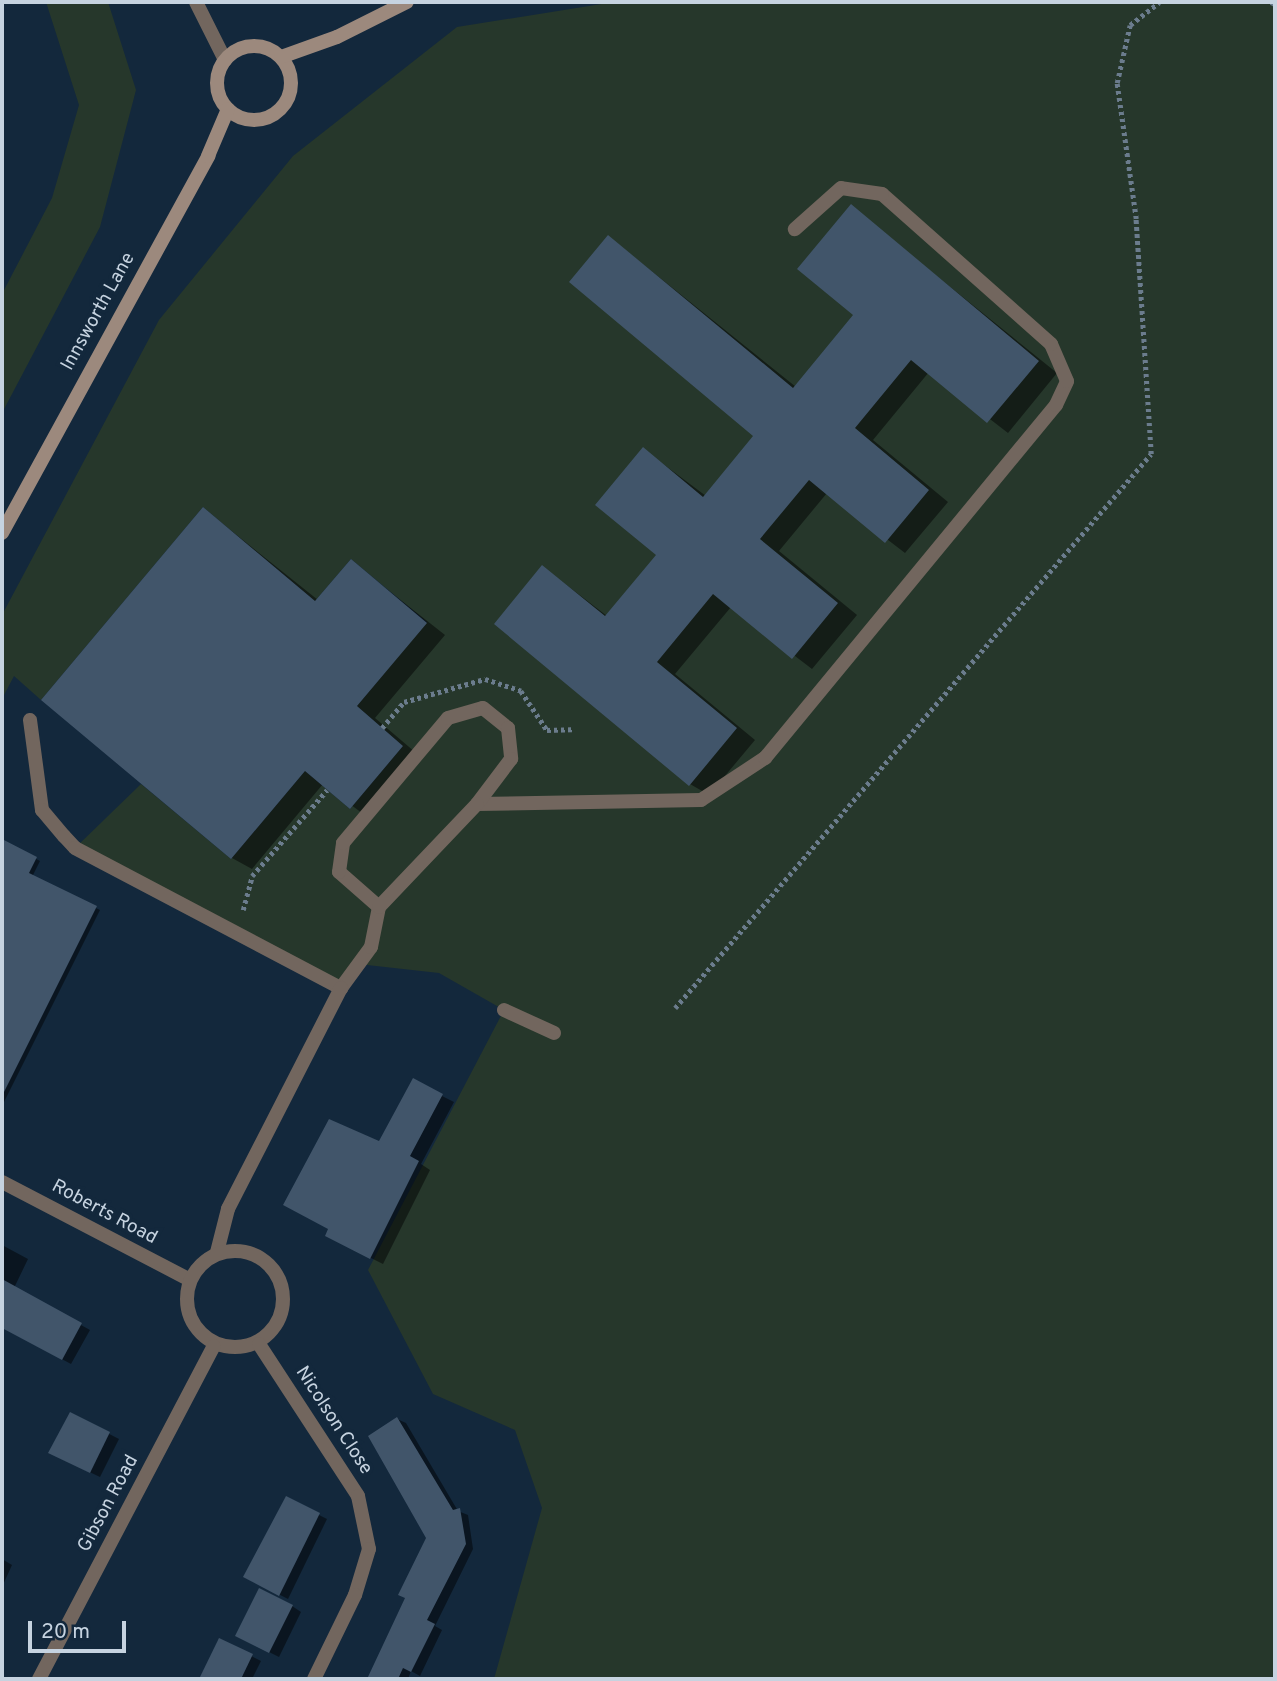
<!DOCTYPE html>
<style>
body{margin:0}
#map{position:relative;width:1277px;height:1681px;overflow:hidden;background:#13283c;font-family:Overpass,sans-serif}
div>[style]{position:absolute}
.green>*{inset:0;background:#26372b}
.shadow>*{inset:0;background:#0007}
.building>*{inset:0;background:#41556a}
.path>*{height:4.5px;margin-top:-2.25px;transform-origin:0;background:repeating-linear-gradient(90deg,#6b7c8d 0 3.5px,transparent 0 7px)}
.lane>*{height:14px;margin:-7px;padding:0 7px;transform-origin:7px;border-radius:7px;background:#72665e}
.street>*{height:14px;margin:-7px;padding:0 7px;transform-origin:7px;border-radius:7px;background:#72665e}
.street>.ring{margin:-7px;padding:0;box-sizing:content-box;background:none;border:14px solid #72665e;border-radius:50%}
.secondary>*{height:14px;margin:-7px;padding:0 7px;transform-origin:7px;border-radius:7px;background:#9c897d}
.secondary>.ring{margin:-7px;padding:0;box-sizing:content-box;background:none;border:14px solid #9c897d;border-radius:50%}
span{translate:-50% -50%;white-space:nowrap;text-align:center;line-height:1.15;-webkit-text-stroke:7px #13283c;paint-order:stroke}
.street-label{font-size:19px;color:#c6d3e0}
.frame{position:absolute;inset:0;border:4px solid #c6d3e0;pointer-events:none}
.scale{position:absolute;left:28px;top:1621px;width:98px;height:32px;box-sizing:border-box;border:4px solid #c6d3e0;border-top:0;padding-left:9px;font-size:21px;line-height:24px;white-space:nowrap;color:#c6d3e0;-webkit-text-stroke:5px #13283c;paint-order:stroke}
</style>
<div id="map">
<div class="green">
<div style="clip-path:polygon(46px 2px,108px 2px,136px 90px,100px 227px,2px 413px,2px 294px,52px 198px,79px 105px)"></div>
<div style="clip-path:polygon(614px 2px,1275px 2px,1275px 1679px,494px 1679px,542px 1508px,515px 1430px,433px 1394px,368px 1270px,504px 1010px,439px 973px,358px 964px,341px 988px,75px 848px,141px 784px,231px 859px,305px 771px,350px 809px,403px 746px,357px 706px,427px 622px,351px 559px,315px 601px,203px 507px,41px 700px,14px 676px,2px 699px,2px 615px,159px 320px,293px 156px,457px 27px)"></div>
</div>
<div class="shadow">
<div style="clip-path:polygon(851px 207px,1057px 373px,1008px 433px,929px 372px,873px 440px,948px 502px,905px 553px,827px 493px,779px 551px,857px 615px,812px 669px,731px 607px,675px 674px,755px 740px,709px 795px,690px 784px,543px 567px,607px 616px,658px 555px,643px 449px,706px 496px,756px 435px,609px 237px,796px 387px,855px 315px)"></div>
<div style="clip-path:polygon(204px 509px,318px 600px,351px 561px,445px 635px,375px 718px,422px 758px,370px 819px,323px 784px,252px 869px,232px 858px,44px 700px)"></div>
<div style="clip-path:polygon(2px 841px,40px 861px,32px 877px,100px 910px,2px 1106px)"></div>
<div style="clip-path:polygon(442px 1096px,454px 1102px,421px 1164px,430px 1170px,383px 1264px,339px 1242px,380px 1143px)"></div>
<div style="clip-path:polygon(2px 1245px,28px 1259px,14px 1288px,90px 1330px,71px 1364px,2px 1327px)"></div>
<div style="clip-path:polygon(70px 1414px,119px 1439px,100px 1477px,60px 1458px)"></div>
<div style="clip-path:polygon(397px 1419px,406px 1423px,458px 1511px,468px 1515px,473px 1549px,435px 1626px,442px 1630px,420px 1676px,411px 1671px,408px 1679px,370px 1679px,407px 1598px,428px 1538px)"></div>
<div style="clip-path:polygon(287px 1499px,327px 1519px,288px 1599px,245px 1577px)"></div>
<div style="clip-path:polygon(2px 1559px,12px 1565px,2px 1587px)"></div>
<div style="clip-path:polygon(292px 1606px,301px 1612px,279px 1657px,247px 1641px)"></div>
<div style="clip-path:polygon(220px 1640px,261px 1661px,252px 1679px,201px 1679px)"></div>
</div>
<div class="building">
<div style="clip-path:polygon(851px 204px,1039px 361px,987px 423px,911px 360px,855px 428px,929px 490px,885px 543px,809px 480px,760px 539px,838px 603px,792px 659px,713px 594px,657px 662px,737px 728px,689px 786px,494px 624px,542px 565px,605px 616px,656px 555px,595px 505px,643px 447px,703px 497px,753px 436px,569px 282px,608px 235px,793px 388px,853px 315px,797px 269px)"></div>
<div style="clip-path:polygon(203px 507px,315px 601px,351px 559px,427px 623px,357px 706px,403px 746px,350px 809px,305px 771px,231px 859px,41px 700px)"></div>
<div style="clip-path:polygon(2px 839px,37px 857px,29px 873px,97px 906px,2px 1096px)"></div>
<div style="clip-path:polygon(413px 1078px,443px 1094px,410px 1156px,419px 1161px,370px 1259px,325px 1236px,328px 1229px,283px 1205px,329px 1119px,379px 1141px)"></div>
<div style="clip-path:polygon(2px 1279px,82px 1323px,62px 1360px,2px 1328px)"></div>
<div style="clip-path:polygon(70px 1412px,110px 1432px,90px 1473px,48px 1453px)"></div>
<div style="clip-path:polygon(397px 1417px,453px 1510px,460px 1508px,466px 1544px,427px 1620px,435px 1624px,411px 1672px,403px 1668px,398px 1679px,367px 1679px,405px 1598px,398px 1595px,426px 1538px,368px 1436px)"></div>
<div style="clip-path:polygon(286px 1496px,320px 1513px,279px 1596px,243px 1577px)"></div>
<div style="clip-path:polygon(259px 1588px,293px 1605px,269px 1653px,235px 1636px)"></div>
<div style="clip-path:polygon(219px 1638px,253px 1654px,241px 1679px,199px 1679px)"></div>
</div>
<div class="path">
<div style="left:1271px;top:2px;width:4px;rotate:27deg"></div>
<div style="left:382px;top:728px;width:34px;rotate:-50deg"></div>
<div style="left:404px;top:702px;width:84px;rotate:-15.9deg"></div>
<div style="left:485px;top:679px;width:38px;rotate:18deg"></div>
<div style="left:521px;top:691px;width:47px;rotate:56.3deg"></div>
<div style="left:547px;top:730px;width:25px;rotate:-2deg"></div>
<div style="left:243px;top:910px;width:35px;rotate:-75deg"></div>
<div style="left:252px;top:876px;width:114px;rotate:-48.9deg"></div>
<div style="left:675px;top:1008px;width:730px;rotate:-49.33deg"></div>
<div style="left:1151px;top:454px;width:235px;rotate:-93.7deg"></div>
<div style="left:1136px;top:219px;width:137px;rotate:-98deg"></div>
<div style="left:1117px;top:83px;width:59px;rotate:-77.4deg"></div>
<div style="left:1130px;top:25px;width:37px;rotate:-38deg"></div>
</div>
<div class="lane">
<div style="left:30px;top:720px;width:91px;rotate:82.4deg"></div>
<div style="left:42px;top:810px;width:34px;rotate:50deg"></div>
<div style="left:477px;top:804px;width:224px;rotate:-1deg"></div>
<div style="left:701px;top:800px;width:77px;rotate:-33.3deg"></div>
<div style="left:765px;top:758px;width:457px;rotate:-50.5deg"></div>
<div style="left:1056px;top:405px;width:26px;rotate:-65deg"></div>
<div style="left:1067px;top:381px;width:40px;rotate:-113.4deg"></div>
<div style="left:1051px;top:344px;width:226px;rotate:-138.4deg"></div>
<div style="left:882px;top:194px;width:41px;rotate:-171.7deg"></div>
<div style="left:841px;top:188px;width:62px;rotate:138.3deg"></div>
<div style="left:341px;top:988px;width:51px;rotate:-53.8deg"></div>
<div style="left:371px;top:947px;width:41px;rotate:-78.7deg"></div>
<div style="left:379px;top:907px;width:53px;rotate:-138.8deg"></div>
<div style="left:339px;top:872px;width:29px;rotate:-82deg"></div>
<div style="left:343px;top:843px;width:163px;rotate:-50deg"></div>
<div style="left:448px;top:718px;width:36px;rotate:-16deg"></div>
<div style="left:483px;top:708px;width:32px;rotate:39deg"></div>
<div style="left:508px;top:728px;width:31px;rotate:84deg"></div>
<div style="left:511px;top:759px;width:56px;rotate:127.1deg"></div>
<div style="left:477px;top:804px;width:142px;rotate:133.6deg"></div>
<div style="left:504px;top:1010px;width:55px;rotate:24.7deg"></div>
</div>
<div class="street">
<div style="left:196px;top:2px;width:65px;rotate:63.4deg"></div>
<div style="left:64px;top:836px;width:16px;rotate:47deg"></div>
<div style="left:75px;top:848px;width:301px;rotate:27.8deg"></div>
<div style="left:341px;top:988px;width:248px;rotate:117.1deg"></div>
<div style="left:228px;top:1209px;width:44px;rotate:104.3deg"></div>
<div style="left:2px;top:1182px;width:210px;rotate:27.5deg"></div>
<div class="ring" style="left:187px;top:1251px;width:82px;height:82px"></div>
<div style="left:259px;top:1344px;width:181px;rotate:56.9deg"></div>
<div style="left:358px;top:1496px;width:54px;rotate:78.3deg"></div>
<div style="left:369px;top:1549px;width:48px;rotate:106.9deg"></div>
<div style="left:355px;top:1595px;width:93px;rotate:116deg"></div>
<div style="left:39px;top:1679px;width:376px;rotate:-62.3deg"></div>
</div>
<div class="secondary">
<div class="ring" style="left:217px;top:46px;width:60px;height:60px"></div>
<div style="left:281px;top:57px;width:59px;rotate:-19.7deg"></div>
<div style="left:337px;top:37px;width:78px;rotate:-26.6deg"></div>
<div style="left:2px;top:533px;width:430px;rotate:-61.3deg"></div>
<div style="left:208px;top:156px;width:51px;rotate:-66.9deg"></div>
</div>
<div class="street-label">
<span style="left:99px;top:312px;rotate:-61deg">Innsworth Lane</span>
<span style="left:104px;top:1213px;rotate:28deg">Roberts Road</span>
<span style="left:333px;top:1421px;rotate:57deg">Nicolson Close</span>
<span style="left:109px;top:1504px;rotate:-62deg">Gibson Road</span>
</div>
<div class="frame"></div>
<div class="scale">20 m</div>
</div>
